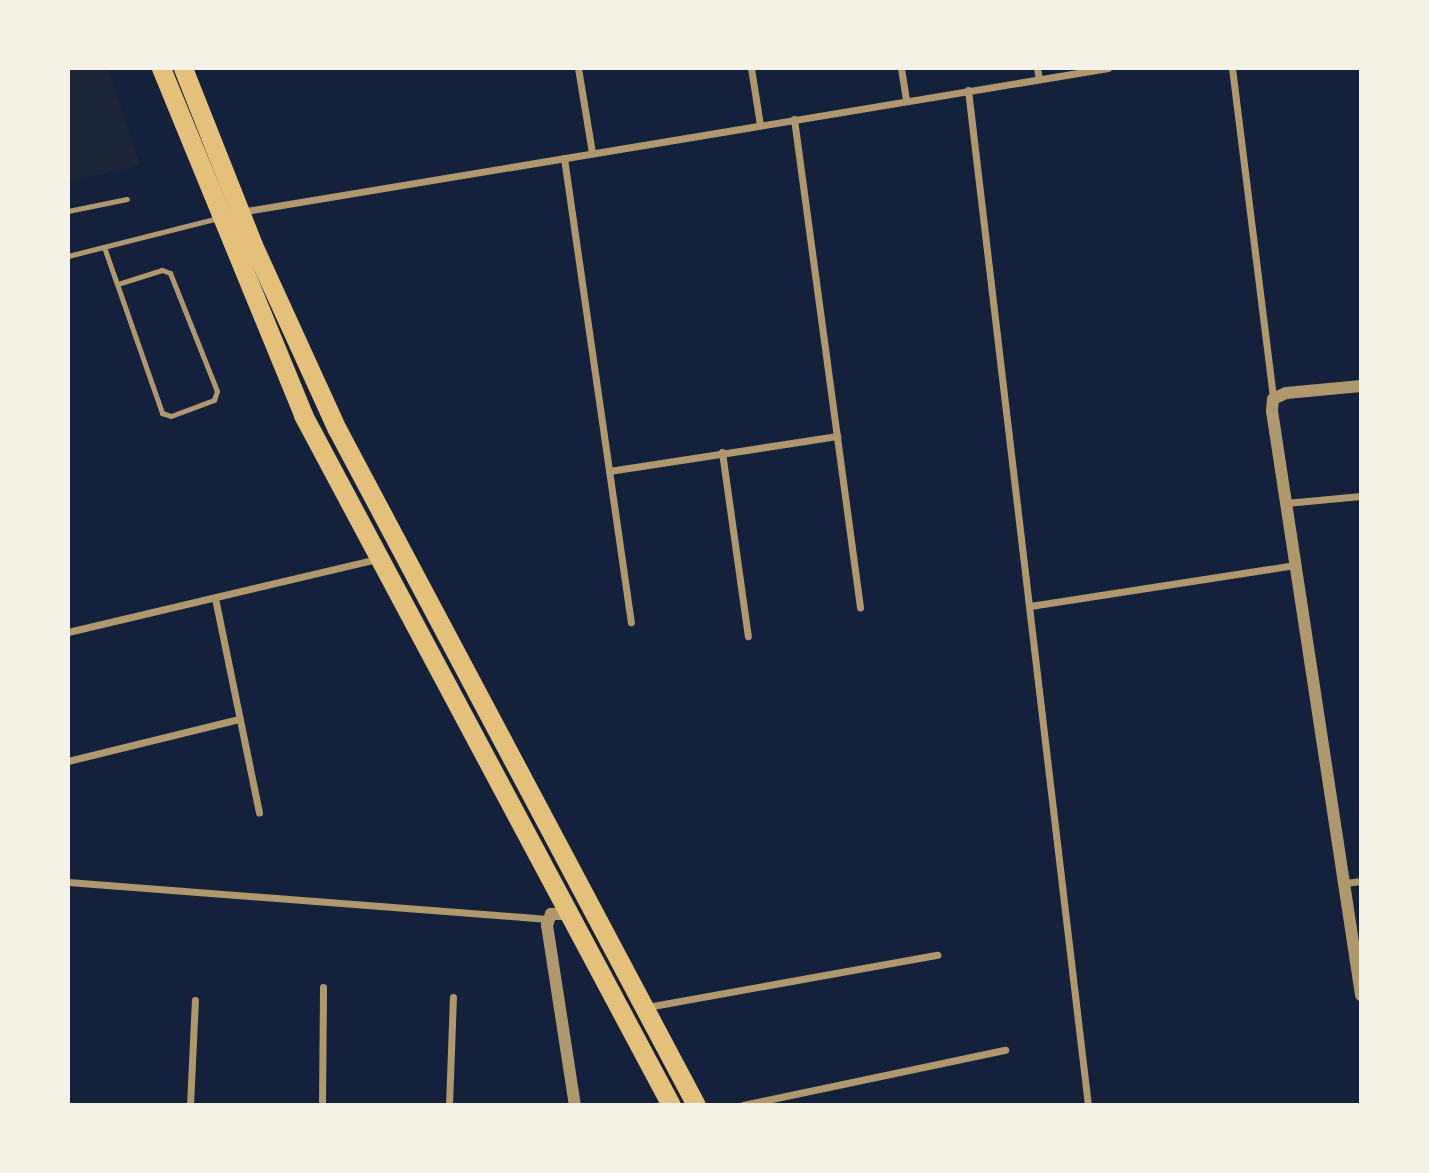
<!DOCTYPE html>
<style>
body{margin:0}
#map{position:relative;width:1429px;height:1173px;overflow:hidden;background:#14213d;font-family:"Golos Text",sans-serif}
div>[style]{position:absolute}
.green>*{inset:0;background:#1d2539}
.service>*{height:5px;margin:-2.5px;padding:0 2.5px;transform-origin:2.5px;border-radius:2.5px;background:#b1986c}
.minor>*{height:7px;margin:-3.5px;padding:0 3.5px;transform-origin:3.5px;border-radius:3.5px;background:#b1986c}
.tertiary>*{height:12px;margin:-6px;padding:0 6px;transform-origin:6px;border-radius:6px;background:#b1986c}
.trunk>*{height:19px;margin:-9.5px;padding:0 9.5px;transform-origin:9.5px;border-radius:9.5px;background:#e5c07b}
span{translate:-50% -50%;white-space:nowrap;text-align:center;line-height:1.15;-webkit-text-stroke:5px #f6f1e7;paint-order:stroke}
.frame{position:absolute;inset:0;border:70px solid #f6f1e7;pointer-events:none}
</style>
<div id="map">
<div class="green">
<div style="clip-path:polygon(68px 68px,108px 68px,140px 165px,68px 182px)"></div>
</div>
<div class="service">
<div style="left:68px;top:211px;width:60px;rotate:-11.5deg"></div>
<div style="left:104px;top:247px;width:176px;rotate:70.7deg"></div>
<div style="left:162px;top:413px;width:9px;rotate:18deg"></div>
<div style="left:171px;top:416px;width:46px;rotate:-20.4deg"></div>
<div style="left:214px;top:400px;width:9px;rotate:-72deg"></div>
<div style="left:217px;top:391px;width:127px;rotate:-111.7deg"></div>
<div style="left:170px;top:273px;width:9px;rotate:-159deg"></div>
<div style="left:162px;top:270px;width:46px;rotate:162.3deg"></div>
<div style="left:68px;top:256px;width:155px;rotate:-14.2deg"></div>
</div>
<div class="minor">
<div style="left:578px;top:68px;width:86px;rotate:80.6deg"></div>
<div style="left:751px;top:68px;width:58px;rotate:81deg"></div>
<div style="left:901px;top:68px;width:31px;rotate:81deg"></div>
<div style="left:1037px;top:68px;width:11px;rotate:80deg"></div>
<div style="left:1232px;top:68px;width:334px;rotate:82.9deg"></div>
<div style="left:968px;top:90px;width:1022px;rotate:83.26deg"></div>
<div style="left:794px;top:119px;width:493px;rotate:82.3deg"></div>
<div style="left:564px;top:158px;width:469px;rotate:81.8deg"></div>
<div style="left:240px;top:212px;width:880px;rotate:-9.42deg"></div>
<div style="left:722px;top:452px;width:186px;rotate:82deg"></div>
<div style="left:609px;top:471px;width:231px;rotate:-8.7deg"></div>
<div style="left:1286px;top:503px;width:75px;rotate:-5.3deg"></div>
<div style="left:215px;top:598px;width:219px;rotate:78.4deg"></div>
<div style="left:1030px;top:606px;width:268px;rotate:-8.8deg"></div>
<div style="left:68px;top:632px;width:317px;rotate:-13.3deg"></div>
<div style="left:68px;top:761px;width:176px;rotate:-13.8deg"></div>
<div style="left:68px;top:882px;width:481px;rotate:4.4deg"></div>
<div style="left:1345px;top:883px;width:16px;rotate:-7deg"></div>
<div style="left:647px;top:1007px;width:295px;rotate:-10.2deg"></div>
<div style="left:190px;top:1105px;width:105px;rotate:-87.3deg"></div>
<div style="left:322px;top:1105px;width:118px;rotate:-89.5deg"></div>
<div style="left:449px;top:1105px;width:108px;rotate:-87.9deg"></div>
<div style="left:743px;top:1105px;width:268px;rotate:-11.9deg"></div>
</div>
<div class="tertiary">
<div style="left:1361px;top:386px;width:75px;rotate:174.7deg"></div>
<div style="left:1286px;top:393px;width:14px;rotate:155deg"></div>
<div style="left:1273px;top:399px;width:12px;rotate:95deg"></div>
<div style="left:1272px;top:411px;width:591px;rotate:81.33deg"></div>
<div style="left:569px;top:914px;width:18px;rotate:180deg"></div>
<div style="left:551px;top:914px;width:12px;rotate:110deg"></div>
<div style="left:547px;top:925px;width:182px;rotate:81.2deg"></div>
</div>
<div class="trunk">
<div style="left:161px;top:68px;width:375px;rotate:67.7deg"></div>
<div style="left:303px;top:415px;width:782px;rotate:61.93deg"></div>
<div style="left:183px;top:68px;width:190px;rotate:68.4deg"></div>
<div style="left:253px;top:245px;width:202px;rotate:65.5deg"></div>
<div style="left:337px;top:429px;width:765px;rotate:62.03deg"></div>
</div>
<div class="frame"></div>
</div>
